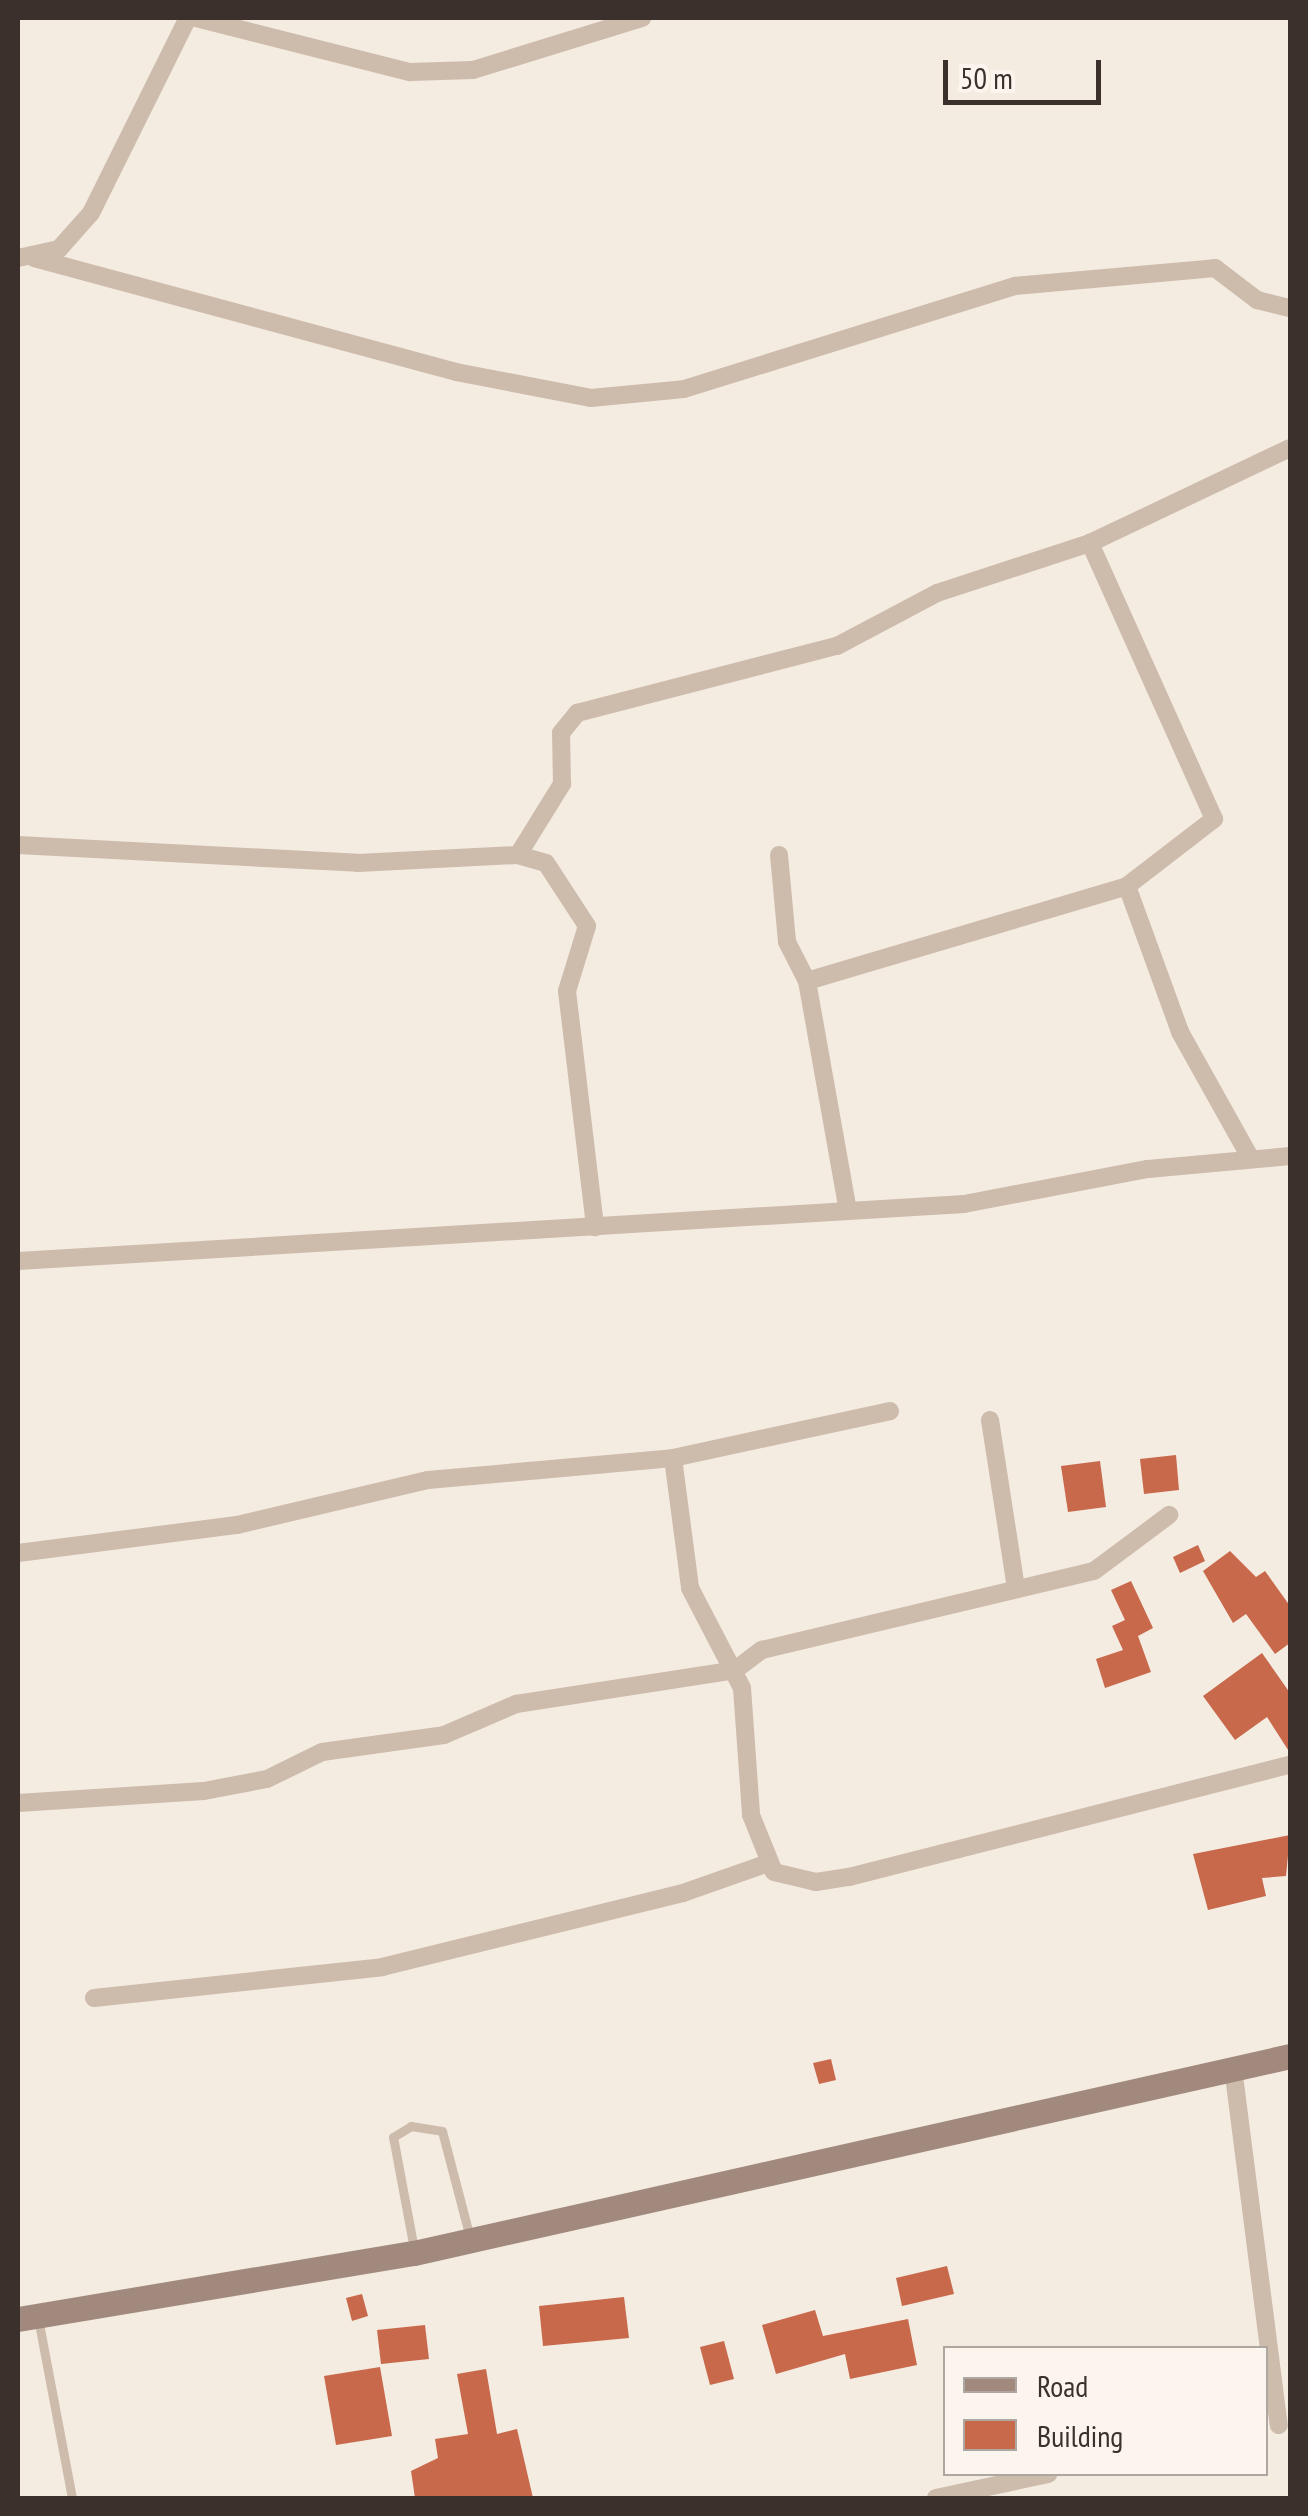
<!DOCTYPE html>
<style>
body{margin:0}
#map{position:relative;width:1308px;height:2516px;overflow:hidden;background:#f4ebe1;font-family:"PT Sans Narrow",sans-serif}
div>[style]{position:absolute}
.building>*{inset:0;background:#c8694b}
.lane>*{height:9px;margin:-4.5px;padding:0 4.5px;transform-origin:4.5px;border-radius:4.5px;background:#cdbbac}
.street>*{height:18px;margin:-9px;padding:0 9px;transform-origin:9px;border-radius:9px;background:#cdbbac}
.secondary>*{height:25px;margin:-12.5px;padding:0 12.5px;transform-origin:12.5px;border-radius:12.5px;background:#a18a7d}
span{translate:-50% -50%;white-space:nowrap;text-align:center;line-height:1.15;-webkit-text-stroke:9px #fbf5ee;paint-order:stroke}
.frame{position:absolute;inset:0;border:20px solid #3b302b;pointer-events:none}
.legend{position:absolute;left:943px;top:2346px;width:325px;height:130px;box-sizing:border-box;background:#fbf5ee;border:2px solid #aea6a0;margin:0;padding:12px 18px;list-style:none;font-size:30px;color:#3b302b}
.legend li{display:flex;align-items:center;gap:20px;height:50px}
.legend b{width:50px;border:2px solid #aea6a0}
.scale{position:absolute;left:943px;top:60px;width:158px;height:45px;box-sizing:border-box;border:5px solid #3b302b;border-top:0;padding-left:12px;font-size:30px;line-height:35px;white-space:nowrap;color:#3b302b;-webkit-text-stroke:8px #fbf5ee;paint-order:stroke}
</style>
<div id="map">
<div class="building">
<div style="clip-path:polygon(1176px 1455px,1179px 1490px,1144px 1494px,1140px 1459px)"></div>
<div style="clip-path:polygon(1100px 1461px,1106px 1507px,1068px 1512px,1061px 1466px)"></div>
<div style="clip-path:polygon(1198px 1545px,1205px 1561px,1180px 1573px,1173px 1557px)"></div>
<div style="clip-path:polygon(1230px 1551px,1256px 1577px,1265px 1571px,1290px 1606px,1290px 1643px,1275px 1654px,1246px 1614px,1233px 1623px,1203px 1571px)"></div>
<div style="clip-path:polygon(1131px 1581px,1153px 1628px,1138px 1636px,1151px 1672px,1105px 1688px,1096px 1659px,1123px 1650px,1112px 1626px,1125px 1620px,1111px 1590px)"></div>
<div style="clip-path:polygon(1262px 1653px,1290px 1693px,1290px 1753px,1267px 1717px,1235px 1740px,1203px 1696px)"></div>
<div style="clip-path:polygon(1290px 1835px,1286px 1876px,1262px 1878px,1266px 1896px,1208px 1910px,1193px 1854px)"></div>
<div style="clip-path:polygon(831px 2059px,836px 2080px,819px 2084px,813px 2063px)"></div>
<div style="clip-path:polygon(947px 2266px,954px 2294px,902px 2306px,896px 2278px)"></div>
<div style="clip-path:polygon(362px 2294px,368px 2316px,352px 2321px,346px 2298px)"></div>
<div style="clip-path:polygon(624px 2297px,629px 2338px,543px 2346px,539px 2306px)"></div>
<div style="clip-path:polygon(815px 2310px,823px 2336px,908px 2319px,917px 2365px,850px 2379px,845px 2354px,776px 2374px,762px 2325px)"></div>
<div style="clip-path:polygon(425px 2325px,429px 2359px,381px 2364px,377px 2330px)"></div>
<div style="clip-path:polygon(724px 2341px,734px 2379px,710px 2385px,700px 2347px)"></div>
<div style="clip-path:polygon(380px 2367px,392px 2436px,336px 2445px,324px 2376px)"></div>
<div style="clip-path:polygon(486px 2369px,497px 2434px,517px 2429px,533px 2498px,415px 2498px,411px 2471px,438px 2458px,435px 2439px,468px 2434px,457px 2374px)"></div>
</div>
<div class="lane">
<div style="left:414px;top:2249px;width:114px;rotate:-100.6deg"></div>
<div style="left:393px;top:2137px;width:21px;rotate:-31deg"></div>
<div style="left:411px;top:2126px;width:31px;rotate:9deg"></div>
<div style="left:442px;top:2131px;width:111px;rotate:75.3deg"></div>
<div style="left:38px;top:2318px;width:183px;rotate:79.3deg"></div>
</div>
<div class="street">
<div style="left:196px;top:18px;width:221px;rotate:14.2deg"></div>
<div style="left:410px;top:72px;width:63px;rotate:-1.8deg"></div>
<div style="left:473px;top:70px;width:177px;rotate:-17.1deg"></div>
<div style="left:18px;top:258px;width:42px;rotate:-12.4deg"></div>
<div style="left:59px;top:249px;width:48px;rotate:-48.4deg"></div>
<div style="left:91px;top:213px;width:218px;rotate:-63.6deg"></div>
<div style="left:34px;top:258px;width:437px;rotate:15.1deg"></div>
<div style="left:456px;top:372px;width:137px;rotate:10.9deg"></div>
<div style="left:591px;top:398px;width:93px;rotate:-5.5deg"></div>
<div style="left:684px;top:389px;width:347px;rotate:-17.3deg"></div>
<div style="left:1015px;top:286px;width:201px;rotate:-5.1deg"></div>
<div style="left:1215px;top:268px;width:53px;rotate:37.3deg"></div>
<div style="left:1257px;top:300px;width:34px;rotate:14deg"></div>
<div style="left:18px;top:845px;width:340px;rotate:3deg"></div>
<div style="left:358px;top:863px;width:160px;rotate:-2.9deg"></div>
<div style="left:518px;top:855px;width:29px;rotate:16deg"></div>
<div style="left:546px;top:863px;width:75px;rotate:56.9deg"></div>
<div style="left:587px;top:926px;width:68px;rotate:107.1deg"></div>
<div style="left:567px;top:991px;width:238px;rotate:83.2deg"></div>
<div style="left:518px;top:855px;width:84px;rotate:-58.2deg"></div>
<div style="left:562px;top:784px;width:51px;rotate:-91.1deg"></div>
<div style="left:561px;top:733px;width:26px;rotate:-51deg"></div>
<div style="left:577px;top:713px;width:268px;rotate:-14.5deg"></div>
<div style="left:837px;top:646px;width:113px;rotate:-27.9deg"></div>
<div style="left:937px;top:593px;width:161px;rotate:-18.1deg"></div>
<div style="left:1090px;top:543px;width:221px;rotate:-25.4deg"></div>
<div style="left:779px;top:855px;width:87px;rotate:84.7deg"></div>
<div style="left:787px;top:942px;width:44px;rotate:62.9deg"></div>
<div style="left:807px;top:981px;width:229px;rotate:79.9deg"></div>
<div style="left:1127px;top:886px;width:155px;rotate:70deg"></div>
<div style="left:1180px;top:1032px;width:145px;rotate:60.8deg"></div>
<div style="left:807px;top:981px;width:334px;rotate:-16.5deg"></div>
<div style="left:1127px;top:886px;width:110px;rotate:-37.6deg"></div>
<div style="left:1214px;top:819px;width:303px;rotate:-114.2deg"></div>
<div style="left:18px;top:1261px;width:948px;rotate:-3.45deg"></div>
<div style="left:964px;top:1204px;width:187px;rotate:-10.8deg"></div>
<div style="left:1148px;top:1169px;width:143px;rotate:-5.2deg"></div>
<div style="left:990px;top:1420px;width:169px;rotate:81.2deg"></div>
<div style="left:673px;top:1458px;width:131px;rotate:82.5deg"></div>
<div style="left:690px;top:1588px;width:113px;rotate:62.5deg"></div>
<div style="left:742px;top:1688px;width:127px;rotate:85.9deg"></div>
<div style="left:751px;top:1815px;width:61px;rotate:68deg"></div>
<div style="left:774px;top:1872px;width:43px;rotate:13.4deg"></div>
<div style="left:816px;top:1882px;width:33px;rotate:-9deg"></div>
<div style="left:849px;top:1877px;width:455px;rotate:-14.3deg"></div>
<div style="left:18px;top:1553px;width:221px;rotate:-7.3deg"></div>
<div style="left:237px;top:1525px;width:196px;rotate:-13.3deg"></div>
<div style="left:428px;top:1480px;width:246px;rotate:-5.1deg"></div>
<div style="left:673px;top:1458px;width:222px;rotate:-12.2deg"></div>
<div style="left:18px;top:1803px;width:186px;rotate:-3.7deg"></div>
<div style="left:204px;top:1791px;width:64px;rotate:-10.8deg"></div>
<div style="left:267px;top:1779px;width:61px;rotate:-26.1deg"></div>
<div style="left:322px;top:1752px;width:123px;rotate:-7.9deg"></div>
<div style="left:444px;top:1735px;width:78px;rotate:-23.3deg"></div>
<div style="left:516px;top:1704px;width:222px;rotate:-8.8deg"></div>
<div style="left:735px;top:1670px;width:34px;rotate:-37deg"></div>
<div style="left:762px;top:1650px;width:341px;rotate:-13.4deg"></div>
<div style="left:1094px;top:1571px;width:94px;rotate:-36.7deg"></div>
<div style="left:94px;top:1998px;width:290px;rotate:-6.1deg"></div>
<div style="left:382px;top:1967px;width:310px;rotate:-13.8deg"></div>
<div style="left:683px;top:1893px;width:90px;rotate:-19.4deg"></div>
<div style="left:1233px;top:2068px;width:360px;rotate:82.7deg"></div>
<div style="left:936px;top:2498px;width:115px;rotate:-12.1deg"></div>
</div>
<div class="secondary">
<div style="left:18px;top:2319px;width:401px;rotate:-9.5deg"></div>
<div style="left:414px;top:2253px;width:898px;rotate:-12.67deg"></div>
</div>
<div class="frame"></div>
<ul class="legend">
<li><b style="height:12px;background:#a18a7d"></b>Road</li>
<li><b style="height:28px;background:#c8694b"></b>Building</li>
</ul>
<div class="scale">50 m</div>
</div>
